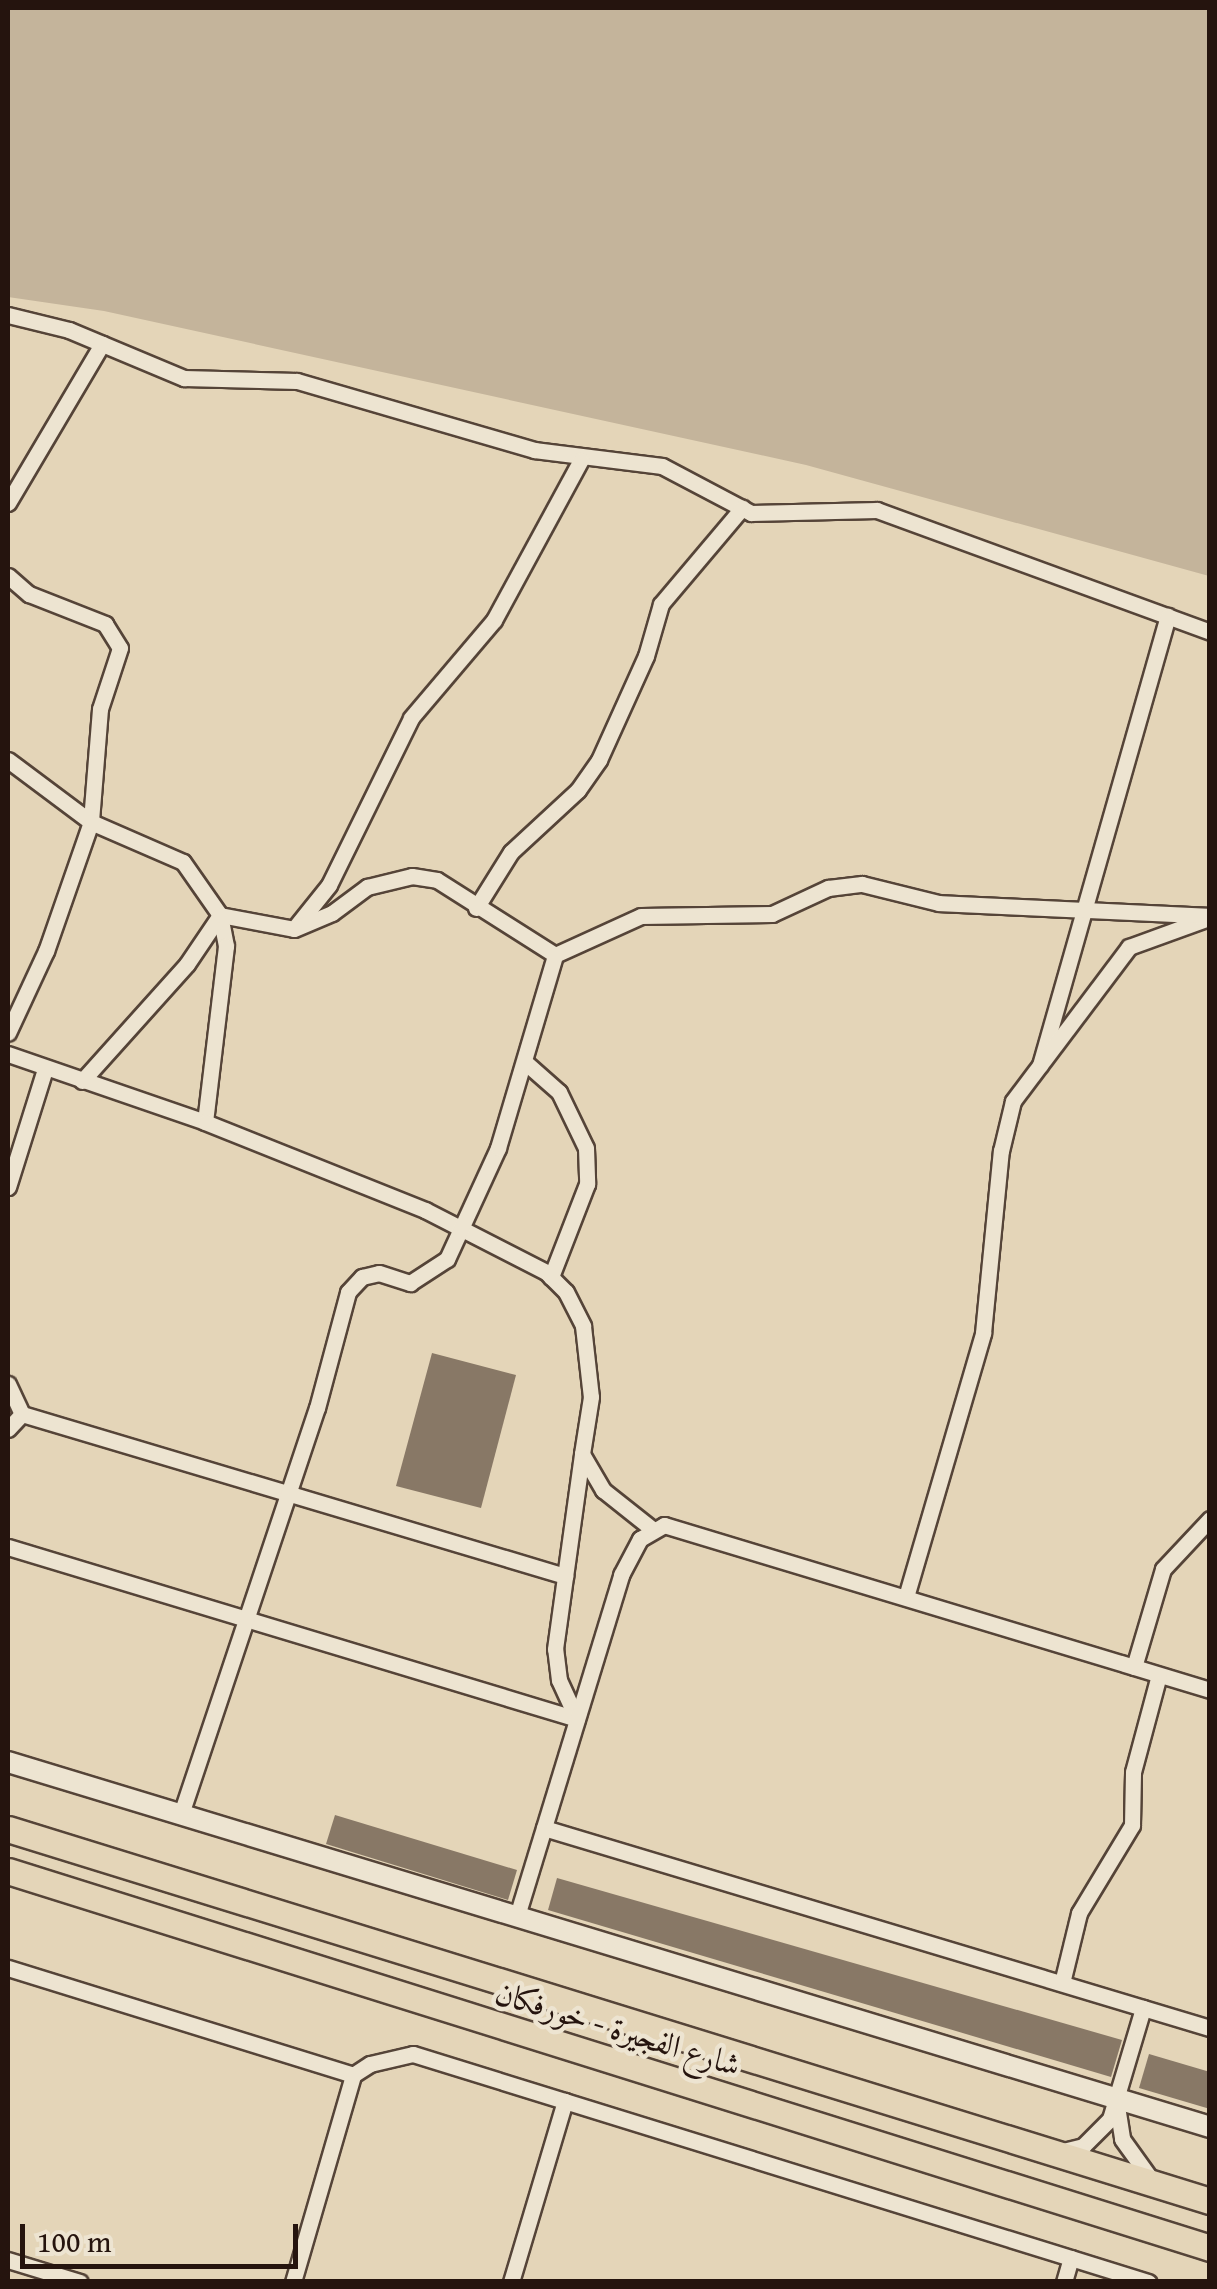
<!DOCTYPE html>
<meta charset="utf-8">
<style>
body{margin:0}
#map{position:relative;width:1217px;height:2289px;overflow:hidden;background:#e4d5b8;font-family:"Gentium Book Plus",Amiri,serif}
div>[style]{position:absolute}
.green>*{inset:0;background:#c4b49b}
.building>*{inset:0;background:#887866}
.roads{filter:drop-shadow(2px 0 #554438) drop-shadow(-2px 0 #554438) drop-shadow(0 2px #554438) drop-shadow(0 -2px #554438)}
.minor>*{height:15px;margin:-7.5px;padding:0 7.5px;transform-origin:7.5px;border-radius:7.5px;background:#ede4d1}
.tertiary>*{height:20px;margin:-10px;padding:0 10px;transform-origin:10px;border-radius:10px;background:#ede4d1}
.trunk>*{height:25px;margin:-12.5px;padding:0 12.5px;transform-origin:12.5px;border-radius:12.5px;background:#e4d5b8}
span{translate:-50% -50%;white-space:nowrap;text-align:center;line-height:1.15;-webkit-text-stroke:9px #ede4d1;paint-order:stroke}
.street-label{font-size:32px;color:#25140e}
.frame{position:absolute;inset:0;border:10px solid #25140e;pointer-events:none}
.scale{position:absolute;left:20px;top:2224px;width:278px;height:45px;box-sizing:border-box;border:5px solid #25140e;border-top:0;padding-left:12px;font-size:30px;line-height:35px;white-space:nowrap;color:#25140e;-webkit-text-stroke:8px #ede4d1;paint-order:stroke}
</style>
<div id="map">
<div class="green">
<div style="clip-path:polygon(8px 8px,1209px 8px,1209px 576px,806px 465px,104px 311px,8px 297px)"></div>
</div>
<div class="building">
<div style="clip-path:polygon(432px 1353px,516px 1375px,481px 1508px,396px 1486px)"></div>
<div style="clip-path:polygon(335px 1815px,517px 1870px,508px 1900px,326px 1844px)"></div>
<div style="clip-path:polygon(557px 1878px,1122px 2040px,1111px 2077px,548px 1910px)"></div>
<div style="clip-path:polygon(1149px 2054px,1210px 2072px,1210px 2109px,1139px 2088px)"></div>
</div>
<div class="roads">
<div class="minor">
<div style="left:8px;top:315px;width:63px;rotate:13.8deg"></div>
<div style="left:69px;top:330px;width:125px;rotate:22.7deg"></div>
<div style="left:184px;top:378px;width:113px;rotate:1.5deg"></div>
<div style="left:297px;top:381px;width:247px;rotate:16.2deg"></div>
<div style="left:534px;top:450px;width:129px;rotate:7.1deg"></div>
<div style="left:662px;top:466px;width:101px;rotate:27.8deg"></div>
<div style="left:751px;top:513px;width:126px;rotate:-1.4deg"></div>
<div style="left:877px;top:510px;width:355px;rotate:20.1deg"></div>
<div style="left:8px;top:503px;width:185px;rotate:-59.4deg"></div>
<div style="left:8px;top:576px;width:28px;rotate:41deg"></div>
<div style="left:29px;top:594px;width:82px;rotate:21.5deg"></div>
<div style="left:105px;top:624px;width:28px;rotate:58deg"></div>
<div style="left:120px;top:648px;width:64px;rotate:108.2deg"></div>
<div style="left:100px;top:709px;width:113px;rotate:94.6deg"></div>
<div style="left:91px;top:822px;width:137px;rotate:109.2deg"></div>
<div style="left:46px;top:951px;width:90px;rotate:114.9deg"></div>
<div style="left:8px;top:760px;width:104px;rotate:36.8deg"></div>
<div style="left:91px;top:822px;width:100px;rotate:23.5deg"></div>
<div style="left:183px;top:862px;width:65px;rotate:55.1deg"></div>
<div style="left:220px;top:915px;width:32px;rotate:79deg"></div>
<div style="left:226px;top:946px;width:177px;rotate:96.8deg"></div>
<div style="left:476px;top:908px;width:66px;rotate:-58deg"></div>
<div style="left:511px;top:852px;width:91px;rotate:-42.8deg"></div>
<div style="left:578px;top:790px;width:37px;rotate:-55deg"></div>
<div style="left:599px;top:760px;width:114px;rotate:-65.7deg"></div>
<div style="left:646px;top:656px;width:54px;rotate:-73.9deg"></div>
<div style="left:661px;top:604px;width:126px;rotate:-49.8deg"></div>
<div style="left:297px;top:925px;width:51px;rotate:-51.3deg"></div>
<div style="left:329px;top:885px;width:186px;rotate:-63.8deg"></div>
<div style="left:411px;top:718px;width:128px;rotate:-49.7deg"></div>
<div style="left:494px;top:620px;width:182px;rotate:-61.5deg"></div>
<div style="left:8px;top:1054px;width:208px;rotate:19deg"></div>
<div style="left:205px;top:1122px;width:237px;rotate:21.8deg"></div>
<div style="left:425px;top:1210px;width:136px;rotate:27.1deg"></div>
<div style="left:546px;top:1272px;width:28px;rotate:45deg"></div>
<div style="left:566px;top:1292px;width:38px;rotate:63deg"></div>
<div style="left:583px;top:1326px;width:71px;rotate:83.6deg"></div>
<div style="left:591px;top:1397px;width:58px;rotate:99deg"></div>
<div style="left:582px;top:1454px;width:42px;rotate:59.7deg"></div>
<div style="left:603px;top:1490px;width:63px;rotate:38.5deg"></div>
<div style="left:526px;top:1063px;width:44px;rotate:41.3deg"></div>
<div style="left:559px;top:1092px;width:62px;rotate:64.3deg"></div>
<div style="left:586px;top:1148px;width:36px;rotate:88deg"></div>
<div style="left:587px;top:1184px;width:100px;rotate:111.2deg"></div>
<div style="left:1040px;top:1065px;width:467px;rotate:-74.1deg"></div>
<div style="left:82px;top:1081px;width:157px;rotate:-48.1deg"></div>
<div style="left:187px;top:964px;width:59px;rotate:-56deg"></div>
<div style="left:220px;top:915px;width:75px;rotate:10.7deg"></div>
<div style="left:294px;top:929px;width:41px;rotate:-22.8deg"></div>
<div style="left:332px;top:913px;width:44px;rotate:-36.6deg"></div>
<div style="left:367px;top:887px;width:46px;rotate:-13.7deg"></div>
<div style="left:412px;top:876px;width:25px;rotate:9deg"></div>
<div style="left:437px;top:880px;width:140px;rotate:32.4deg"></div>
<div style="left:8px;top:1187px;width:124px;rotate:-72.6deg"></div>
<div style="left:8px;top:1384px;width:33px;rotate:65deg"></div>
<div style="left:22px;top:1414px;width:567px;rotate:16.61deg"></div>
<div style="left:8px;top:1429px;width:21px;rotate:-47deg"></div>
<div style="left:8px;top:1547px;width:594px;rotate:16.82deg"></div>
<div style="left:906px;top:1597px;width:275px;rotate:-73.7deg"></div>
<div style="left:983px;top:1333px;width:183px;rotate:-84.4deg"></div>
<div style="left:1001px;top:1151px;width:51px;rotate:-76.5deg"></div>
<div style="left:1013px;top:1101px;width:193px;rotate:-53deg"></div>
<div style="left:1129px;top:947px;width:82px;rotate:-20deg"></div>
<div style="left:1134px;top:1667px;width:102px;rotate:-73.5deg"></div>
<div style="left:1163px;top:1569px;width:69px;rotate:-46.8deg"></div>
<div style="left:577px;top:1719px;width:43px;rotate:-114.8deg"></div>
<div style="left:559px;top:1680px;width:31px;rotate:-97deg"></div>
<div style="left:555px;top:1649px;width:197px;rotate:-82.1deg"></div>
<div style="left:181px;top:1814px;width:428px;rotate:-71.5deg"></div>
<div style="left:317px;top:1408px;width:120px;rotate:-75deg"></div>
<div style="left:348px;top:1292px;width:21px;rotate:-47deg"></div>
<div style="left:362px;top:1277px;width:17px;rotate:-13deg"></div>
<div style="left:379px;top:1273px;width:33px;rotate:18deg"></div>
<div style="left:410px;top:1283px;width:44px;rotate:-33deg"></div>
<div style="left:447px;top:1259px;width:122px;rotate:-65.3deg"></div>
<div style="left:498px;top:1148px;width:201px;rotate:-73.5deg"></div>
<div style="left:555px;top:955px;width:94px;rotate:-24.4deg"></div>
<div style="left:641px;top:916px;width:131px;rotate:-0.9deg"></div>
<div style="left:772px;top:914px;width:62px;rotate:-24.9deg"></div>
<div style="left:828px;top:888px;width:34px;rotate:-7deg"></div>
<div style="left:862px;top:884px;width:79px;rotate:13.9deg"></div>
<div style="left:939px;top:903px;width:271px;rotate:2.7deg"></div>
<div style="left:544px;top:1828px;width:695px;rotate:16.72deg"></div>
<div style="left:517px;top:1916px;width:357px;rotate:-73deg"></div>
<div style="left:621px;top:1575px;width:41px;rotate:-62.2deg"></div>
<div style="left:640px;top:1539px;width:28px;rotate:-30deg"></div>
<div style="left:664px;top:1525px;width:570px;rotate:16.81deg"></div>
<div style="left:8px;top:1968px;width:361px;rotate:17.2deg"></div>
<div style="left:1062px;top:1983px;width:72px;rotate:-76.3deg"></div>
<div style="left:1079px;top:1913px;width:103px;rotate:-58.9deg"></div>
<div style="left:1132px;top:1825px;width:53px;rotate:-88.9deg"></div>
<div style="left:1133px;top:1772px;width:100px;rotate:-75deg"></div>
<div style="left:1117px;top:2106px;width:33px;rotate:81deg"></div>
<div style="left:1122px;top:2139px;width:48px;rotate:54.3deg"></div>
<div style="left:1063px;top:2151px;width:21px;rotate:-14deg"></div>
<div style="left:1083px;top:2146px;width:38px;rotate:-45deg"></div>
<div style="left:1110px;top:2119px;width:116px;rotate:-73.4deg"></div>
<div style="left:8px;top:2260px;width:75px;rotate:17deg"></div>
<div style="left:293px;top:2282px;width:216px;rotate:-73.8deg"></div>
<div style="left:353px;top:2075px;width:20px;rotate:-33deg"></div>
<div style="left:370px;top:2064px;width:44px;rotate:-13.1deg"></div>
<div style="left:413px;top:2054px;width:770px;rotate:17.23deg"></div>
<div style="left:511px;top:2282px;width:189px;rotate:-73.4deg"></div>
<div style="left:1064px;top:2282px;width:25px;rotate:-74deg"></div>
</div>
<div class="tertiary">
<div style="left:8px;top:1762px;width:1256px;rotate:16.89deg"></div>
</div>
<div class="trunk">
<div style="left:8px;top:1829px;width:1258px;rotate:17.2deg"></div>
<div style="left:8px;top:1871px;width:1260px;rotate:17.41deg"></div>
</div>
</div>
<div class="street-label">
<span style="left:618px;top:2029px;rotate:17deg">شارع الفجيرة - خورفكان</span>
</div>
<div class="frame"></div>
<div class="scale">100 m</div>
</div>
